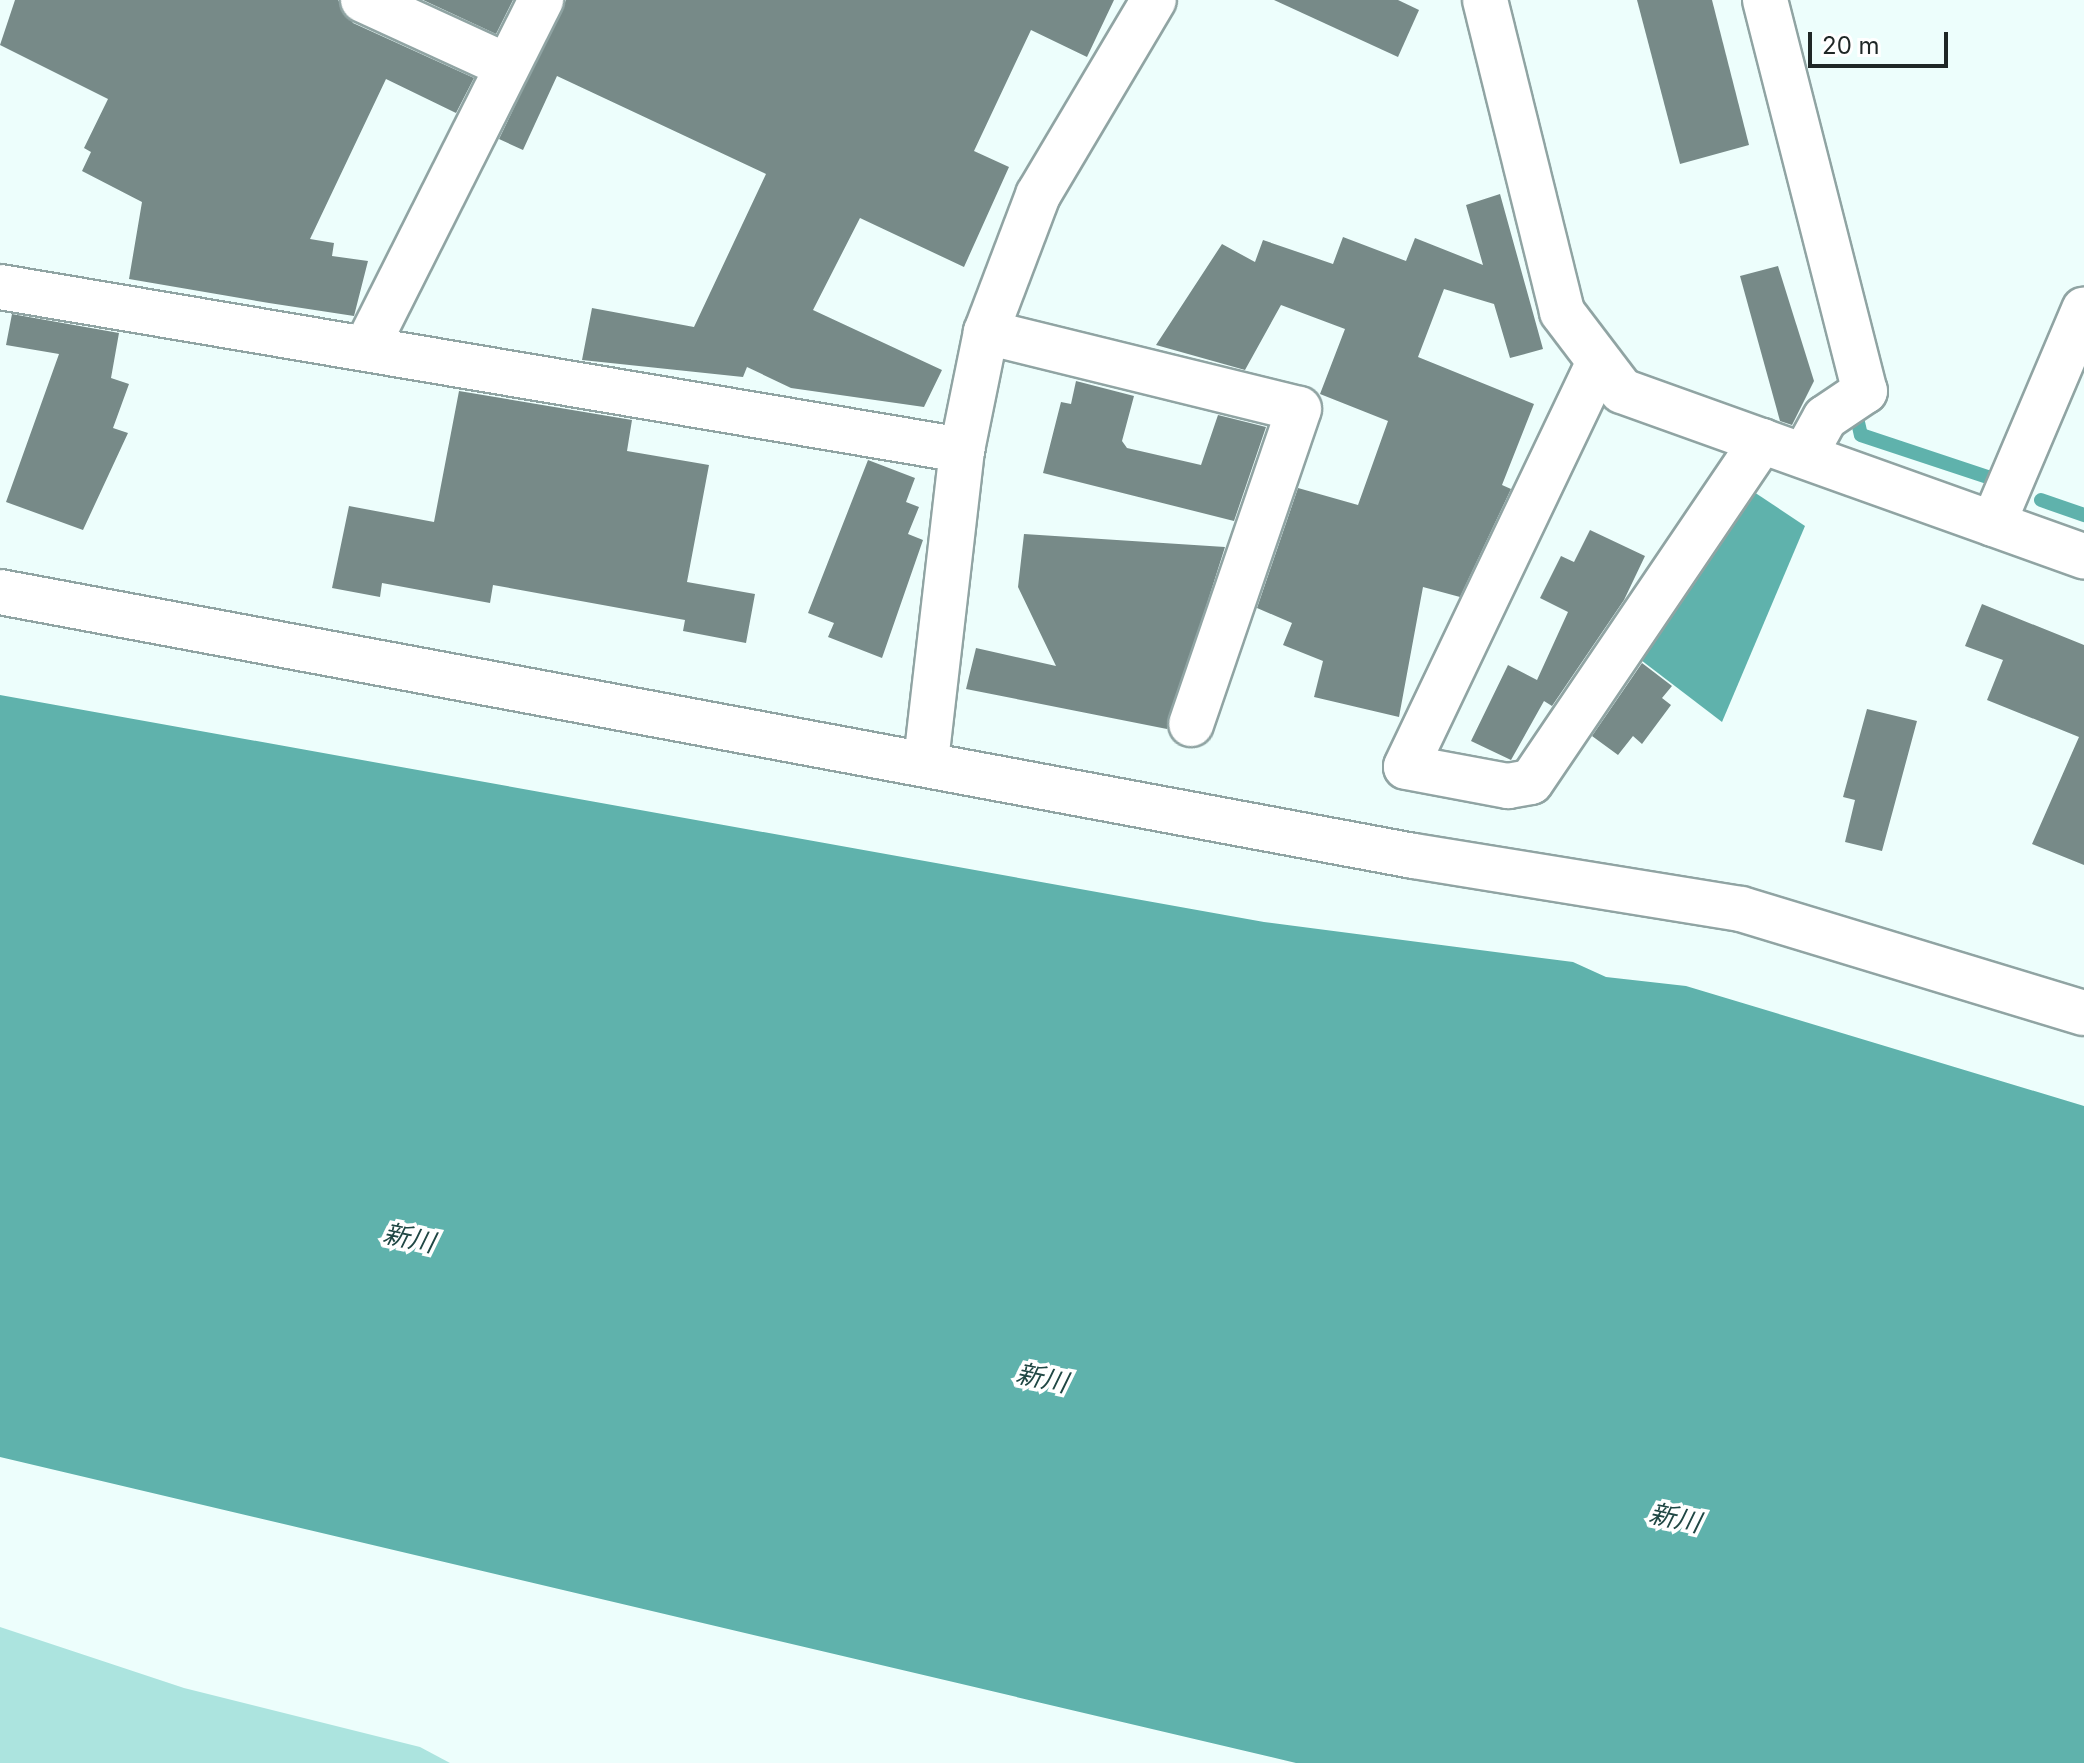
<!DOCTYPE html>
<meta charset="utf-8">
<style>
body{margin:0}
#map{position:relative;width:2084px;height:1763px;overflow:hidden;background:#edfefc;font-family:Inter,"Noto Sans JP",sans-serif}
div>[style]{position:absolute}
.green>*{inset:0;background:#ace4df}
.water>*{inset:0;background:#5fb2ac}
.stream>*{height:14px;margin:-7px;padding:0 7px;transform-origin:7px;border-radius:7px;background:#5fb2ac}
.building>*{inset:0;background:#778a88}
.roads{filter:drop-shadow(2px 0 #90a4a3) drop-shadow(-2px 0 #90a4a3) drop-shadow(0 2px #90a4a3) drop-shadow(0 -2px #90a4a3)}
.minor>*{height:44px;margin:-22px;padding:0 22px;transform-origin:22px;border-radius:22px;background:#fff}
span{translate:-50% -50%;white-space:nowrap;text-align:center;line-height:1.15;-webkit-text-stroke:7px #fff;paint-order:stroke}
.water-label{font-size:26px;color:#204744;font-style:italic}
.scale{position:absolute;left:1808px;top:32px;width:140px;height:36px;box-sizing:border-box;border:4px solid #1f2726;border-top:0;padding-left:10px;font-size:24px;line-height:28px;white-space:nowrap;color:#1f2726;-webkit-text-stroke:6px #fff;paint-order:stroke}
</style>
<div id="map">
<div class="green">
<div style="clip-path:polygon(0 1627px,184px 1688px,420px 1747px,450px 1763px,0 1763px)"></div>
</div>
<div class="water">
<div style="clip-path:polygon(1754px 492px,1805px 526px,1722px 722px,1637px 657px)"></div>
<div style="clip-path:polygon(0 695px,1264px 922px,1573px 962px,1606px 977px,1686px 986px,2084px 1106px,2084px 1763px,1296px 1763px,0 1457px)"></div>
</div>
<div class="stream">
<div style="left:1857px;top:418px;width:17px;rotate:77deg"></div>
<div style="left:1861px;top:435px;width:133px;rotate:18.4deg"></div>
<div style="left:2041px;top:500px;width:46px;rotate:19.2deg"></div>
</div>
<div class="building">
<div style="clip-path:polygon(15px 0,338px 0,353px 23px,474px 78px,456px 113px,386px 79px,310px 239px,334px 243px,332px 256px,368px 261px,354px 316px,269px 303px,129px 279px,142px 202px,82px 171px,91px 152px,84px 148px,108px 99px,0 45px)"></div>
<div style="clip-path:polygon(423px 0,513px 0,496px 34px)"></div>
<div style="clip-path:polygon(566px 0,1114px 0,1087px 57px,1031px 30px,974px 151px,1009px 167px,964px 267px,860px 218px,813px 310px,942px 370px,924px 407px,791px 388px,747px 367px,743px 377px,582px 360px,592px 308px,694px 327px,766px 174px,557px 76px,523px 150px,499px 139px)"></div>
<div style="clip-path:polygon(1274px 0,1398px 0,1419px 10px,1398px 57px)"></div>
<div style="clip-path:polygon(1637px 0,1712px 0,1749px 145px,1680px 164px)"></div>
<div style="clip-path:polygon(1500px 194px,1543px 349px,1510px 358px,1494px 304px,1444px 289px,1418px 357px,1534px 404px,1502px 485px,1511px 489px,1460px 597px,1423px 587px,1399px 717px,1314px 697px,1323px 661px,1283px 645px,1292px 623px,1257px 608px,1298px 488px,1358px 505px,1388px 421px,1320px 394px,1345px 329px,1281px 305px,1245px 370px,1156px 345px,1222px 244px,1255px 262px,1263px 240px,1333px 264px,1343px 237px,1406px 261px,1415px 238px,1483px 265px,1466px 205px)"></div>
<div style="clip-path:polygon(1778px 266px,1814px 381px,1792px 425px,1780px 421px,1740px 276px)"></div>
<div style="clip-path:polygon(12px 314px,119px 333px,111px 378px,129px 384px,113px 428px,128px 433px,83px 530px,6px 502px,59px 354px,6px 345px)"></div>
<div style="clip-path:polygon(1076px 381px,1134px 396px,1122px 441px,1127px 448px,1201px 465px,1218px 415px,1266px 427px,1234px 521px,1043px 473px,1061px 402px,1071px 404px)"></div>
<div style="clip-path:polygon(459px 391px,632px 420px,627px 451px,709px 465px,687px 582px,755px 594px,746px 643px,683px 631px,685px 620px,493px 585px,490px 603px,382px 583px,380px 597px,332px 588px,349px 506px,434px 522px)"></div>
<div style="clip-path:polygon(868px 460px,915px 478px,906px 502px,919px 507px,908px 534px,923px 540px,882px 658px,828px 637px,834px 623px,808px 613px)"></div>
<div style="clip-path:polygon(1590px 530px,1645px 556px,1624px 600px,1552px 706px,1544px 701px,1511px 760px,1471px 741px,1508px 665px,1537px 680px,1568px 612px,1540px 598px,1561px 556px,1574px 562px)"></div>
<div style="clip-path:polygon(1024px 534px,1225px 547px,1167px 729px,966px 689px,976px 648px,1056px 666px,1018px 587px)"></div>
<div style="clip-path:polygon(1982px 604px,2084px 645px,2084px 865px,2032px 844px,2079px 737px,1987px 700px,2003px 660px,1965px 646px)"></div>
<div style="clip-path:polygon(1642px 663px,1672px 686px,1662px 698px,1671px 705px,1642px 744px,1633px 736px,1618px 755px,1592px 736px)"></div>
<div style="clip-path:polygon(1867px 709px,1917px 721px,1882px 851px,1845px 842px,1855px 800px,1843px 797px)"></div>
</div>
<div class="roads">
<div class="minor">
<div style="left:363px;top:0;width:158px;rotate:24.6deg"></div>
<div style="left:1485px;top:0;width:321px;rotate:76.1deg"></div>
<div style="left:1562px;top:312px;width:99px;rotate:52.8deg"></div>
<div style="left:1622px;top:391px;width:491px;rotate:19.7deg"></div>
<div style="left:1765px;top:0;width:404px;rotate:75.7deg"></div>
<div style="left:1865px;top:391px;width:48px;rotate:146deg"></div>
<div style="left:1825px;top:418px;width:43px;rotate:118.9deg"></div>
<div style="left:0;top:287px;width:976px;rotate:9.62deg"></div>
<div style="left:986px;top:332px;width:322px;rotate:13.8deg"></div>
<div style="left:1299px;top:409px;width:333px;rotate:108.9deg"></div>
<div style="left:366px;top:348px;width:390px;rotate:-63.3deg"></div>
<div style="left:1598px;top:364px;width:446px;rotate:115.5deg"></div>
<div style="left:1406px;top:767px;width:104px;rotate:10.6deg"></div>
<div style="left:1508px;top:786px;width:23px;rotate:-10deg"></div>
<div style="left:1531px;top:782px;width:412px;rotate:-55.9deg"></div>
<div style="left:1993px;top:524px;width:233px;rotate:-67deg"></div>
<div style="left:0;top:592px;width:1438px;rotate:10.58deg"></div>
<div style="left:1414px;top:856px;width:331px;rotate:9.2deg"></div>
<div style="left:1741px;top:909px;width:358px;rotate:16.9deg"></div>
<div style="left:926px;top:761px;width:313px;rotate:-83.4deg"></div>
<div style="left:962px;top:450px;width:120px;rotate:-78.5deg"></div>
<div style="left:986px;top:332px;width:147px;rotate:-69.2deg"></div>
<div style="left:1038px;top:195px;width:227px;rotate:-59.3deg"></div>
</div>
</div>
<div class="water-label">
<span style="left:409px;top:1238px;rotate:12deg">新川</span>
<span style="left:1042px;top:1378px;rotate:12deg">新川</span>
<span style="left:1675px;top:1518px;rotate:12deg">新川</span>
</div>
<div class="scale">20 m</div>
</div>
